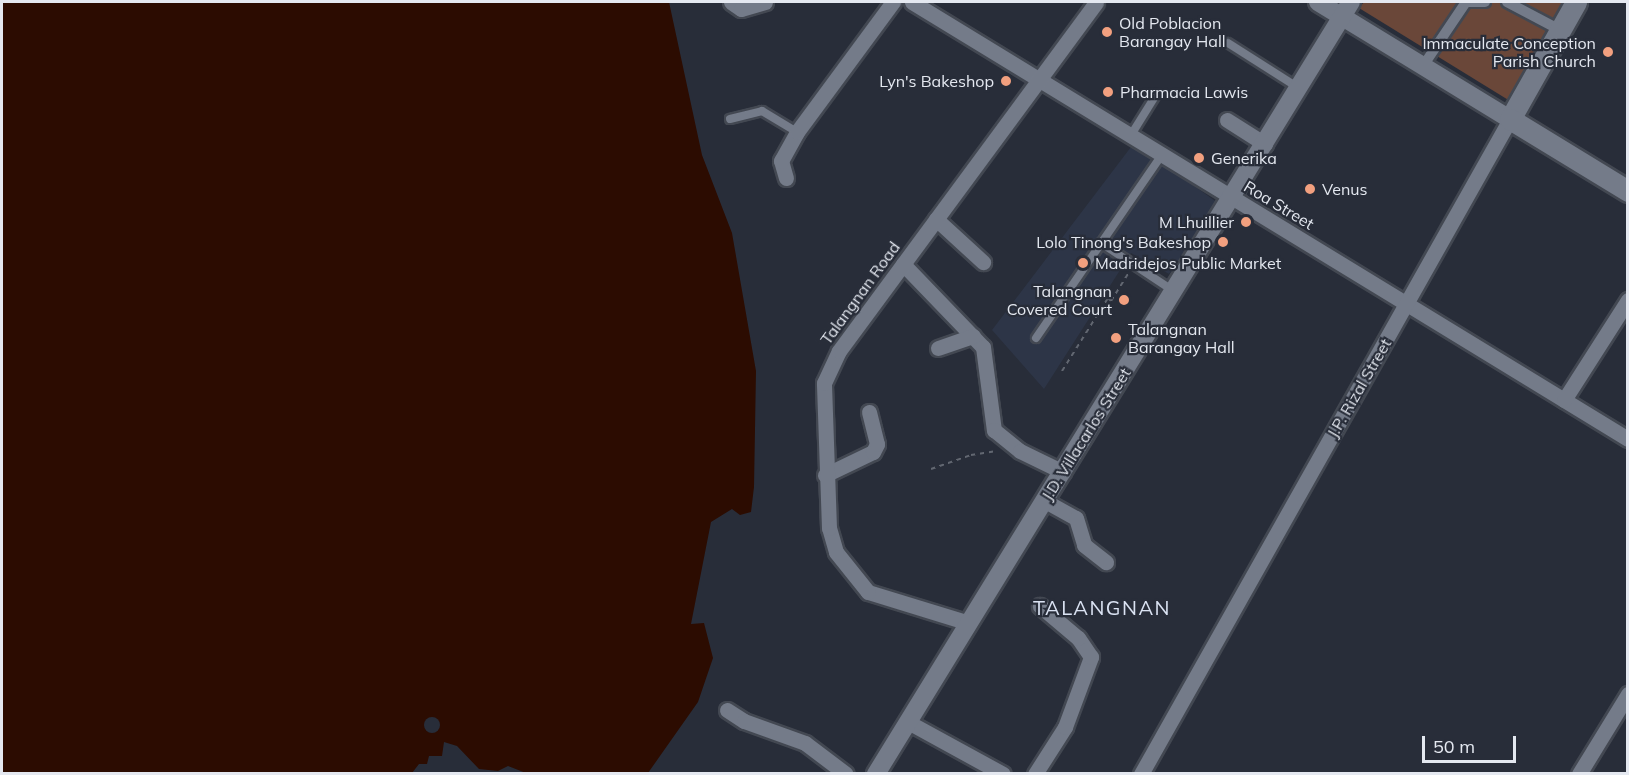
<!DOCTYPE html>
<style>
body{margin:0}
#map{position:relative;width:1629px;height:775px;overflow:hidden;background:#282d39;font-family:Mulish,sans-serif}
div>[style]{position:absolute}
.built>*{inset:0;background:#2d3547}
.green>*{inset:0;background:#6a4739}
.water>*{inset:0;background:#2c0c01}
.pier>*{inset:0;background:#282d39}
.round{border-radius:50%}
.path>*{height:2px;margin-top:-1px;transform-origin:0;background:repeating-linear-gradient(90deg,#626771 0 4.5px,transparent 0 9px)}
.roads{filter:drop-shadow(2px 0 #434852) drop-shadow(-2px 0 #434852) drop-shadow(0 2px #434852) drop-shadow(0 -2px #434852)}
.service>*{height:8px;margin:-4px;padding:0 4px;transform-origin:4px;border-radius:4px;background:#747b89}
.pedestrian>*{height:10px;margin:-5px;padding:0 5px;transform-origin:5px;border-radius:5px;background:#747b89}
.minor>*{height:15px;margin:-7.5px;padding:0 7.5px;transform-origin:7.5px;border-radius:7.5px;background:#747b89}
.tertiary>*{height:18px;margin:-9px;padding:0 9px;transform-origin:9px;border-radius:9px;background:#747b89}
.secondary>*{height:21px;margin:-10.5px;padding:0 10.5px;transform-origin:10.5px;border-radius:10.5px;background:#747b89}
.dots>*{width:16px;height:16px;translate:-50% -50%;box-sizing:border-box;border:3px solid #282d39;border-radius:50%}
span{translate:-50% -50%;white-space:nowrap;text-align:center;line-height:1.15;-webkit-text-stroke:4.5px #282d39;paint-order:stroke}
.poi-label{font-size:16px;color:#e4e8f0}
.left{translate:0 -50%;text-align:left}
.right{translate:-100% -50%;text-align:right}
.street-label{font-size:16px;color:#e4e8f0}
.quarter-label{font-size:20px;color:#dbe3f3;letter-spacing:1.5px}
.frame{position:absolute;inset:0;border:3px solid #e4e8f0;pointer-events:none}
.scale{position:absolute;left:1422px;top:736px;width:94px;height:27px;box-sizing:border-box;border:3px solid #e4e8f0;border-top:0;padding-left:8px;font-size:18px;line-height:21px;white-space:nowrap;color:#e4e8f0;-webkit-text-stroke:4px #282d39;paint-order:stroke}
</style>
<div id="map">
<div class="built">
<div style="clip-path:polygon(1134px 143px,1218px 203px,1169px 274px,1131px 253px,1044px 389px,992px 330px)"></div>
</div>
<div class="green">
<div style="clip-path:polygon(1364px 2px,1567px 2px,1510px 101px,1359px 8px)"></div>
</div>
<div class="water">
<div style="clip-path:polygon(2px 2px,669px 2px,702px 155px,732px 233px,756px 371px,754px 487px,751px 512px,740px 515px,732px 509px,711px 522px,691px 624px,704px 623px,713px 658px,698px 702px,648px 773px,526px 773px,508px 766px,498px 771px,479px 769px,457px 746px,444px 742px,442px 756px,429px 756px,427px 764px,419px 764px,412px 773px,2px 774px)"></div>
</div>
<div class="pier">
<div class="round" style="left:424px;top:717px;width:16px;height:16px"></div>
</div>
<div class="path">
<div style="left:1062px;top:371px;width:86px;rotate:-57.8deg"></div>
<div style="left:1108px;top:298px;width:4px;rotate:45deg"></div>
<div style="left:1111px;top:301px;width:34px;rotate:-58deg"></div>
<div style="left:931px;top:469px;width:42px;rotate:-19.3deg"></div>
<div style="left:971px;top:455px;width:26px;rotate:-9deg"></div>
</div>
<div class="roads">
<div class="service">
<div style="left:1228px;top:43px;width:82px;rotate:32.5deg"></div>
<div style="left:730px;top:119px;width:33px;rotate:-14deg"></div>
<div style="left:762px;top:111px;width:41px;rotate:31deg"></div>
<div style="left:1131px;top:135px;width:44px;rotate:-58.1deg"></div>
<div style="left:1101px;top:243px;width:85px;rotate:33.5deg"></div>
<div style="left:1036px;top:338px;width:222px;rotate:-55.5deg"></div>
</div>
<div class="pedestrian">
<div style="left:1466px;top:2px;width:19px"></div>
<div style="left:1507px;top:2px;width:60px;rotate:27.8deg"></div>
<div style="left:1423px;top:66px;width:77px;rotate:-56.1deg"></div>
</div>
<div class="minor">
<div style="left:731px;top:2px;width:12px;rotate:35deg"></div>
<div style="left:741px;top:9px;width:25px;rotate:-16deg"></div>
<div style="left:912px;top:2px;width:839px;rotate:31.4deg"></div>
<div style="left:1227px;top:120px;width:45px;rotate:32.3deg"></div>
<div style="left:786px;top:178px;width:18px;rotate:-106deg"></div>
<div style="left:781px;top:161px;width:33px;rotate:-61deg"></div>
<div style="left:797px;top:132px;width:162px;rotate:-53.6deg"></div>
<div style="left:936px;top:219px;width:64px;rotate:42.5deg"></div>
<div style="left:903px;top:264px;width:115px;rotate:46.1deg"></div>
<div style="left:983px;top:347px;width:84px;rotate:82.5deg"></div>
<div style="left:994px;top:430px;width:33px;rotate:39deg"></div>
<div style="left:1020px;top:451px;width:48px;rotate:26deg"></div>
<div style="left:938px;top:348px;width:37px;rotate:-19deg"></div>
<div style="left:1564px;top:400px;width:119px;rotate:-57.4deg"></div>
<div style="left:825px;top:475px;width:53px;rotate:-25.6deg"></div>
<div style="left:873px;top:452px;width:9px;rotate:-63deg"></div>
<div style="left:877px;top:444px;width:33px;rotate:-104deg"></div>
<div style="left:1045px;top:501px;width:35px;rotate:29deg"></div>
<div style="left:1076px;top:518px;width:28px;rotate:73deg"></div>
<div style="left:1084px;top:545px;width:28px;rotate:38deg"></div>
<div style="left:969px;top:623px;width:106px;rotate:-162.9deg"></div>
<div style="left:868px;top:592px;width:51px;rotate:-128.7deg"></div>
<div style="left:836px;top:552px;width:25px;rotate:-106deg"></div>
<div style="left:829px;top:528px;width:145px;rotate:-92deg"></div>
<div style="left:824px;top:383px;width:35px;rotate:-65deg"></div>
<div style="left:839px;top:351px;width:433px;rotate:-53.6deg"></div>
<div style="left:727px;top:710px;width:20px;rotate:33deg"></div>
<div style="left:744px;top:721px;width:65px;rotate:19.8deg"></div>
<div style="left:805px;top:743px;width:51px;rotate:37.1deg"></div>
<div style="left:908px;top:722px;width:108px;rotate:28.7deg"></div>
<div style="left:1035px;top:774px;width:56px;rotate:-57.4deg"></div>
<div style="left:1065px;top:727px;width:75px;rotate:-69.6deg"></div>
<div style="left:1091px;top:657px;width:23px;rotate:-124deg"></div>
<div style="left:1078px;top:638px;width:50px;rotate:-139.9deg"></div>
<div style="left:1141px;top:774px;width:752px;rotate:-60.6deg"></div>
<div style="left:1579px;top:774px;width:94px;rotate:-58.5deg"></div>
</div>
<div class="tertiary">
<div style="left:1318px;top:2px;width:225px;rotate:31.4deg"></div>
<div style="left:876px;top:774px;width:906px;rotate:-58.4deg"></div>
</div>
<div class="secondary">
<div style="left:1576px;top:2px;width:134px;rotate:119.4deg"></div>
<div style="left:1510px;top:119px;width:138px;rotate:31.4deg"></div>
</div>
</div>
<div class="dots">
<div style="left:1107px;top:32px;background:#f2a07f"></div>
<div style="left:1608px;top:52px;background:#f2a07f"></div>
<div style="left:1006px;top:81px;background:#f2a07f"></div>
<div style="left:1108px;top:92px;background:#f2a07f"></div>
<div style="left:1199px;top:158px;background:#f2a07f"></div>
<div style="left:1310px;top:189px;background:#f2a07f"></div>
<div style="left:1246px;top:222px;background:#f2a07f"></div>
<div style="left:1223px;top:242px;background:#f2a07f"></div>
<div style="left:1083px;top:263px;background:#f2a07f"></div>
<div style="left:1124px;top:300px;background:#f2a07f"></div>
<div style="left:1116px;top:338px;background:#f2a07f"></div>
</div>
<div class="poi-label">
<span class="left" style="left:1119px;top:32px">Old Poblacion<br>Barangay Hall</span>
<span class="right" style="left:1596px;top:52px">Immaculate Conception<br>Parish Church</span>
<span class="right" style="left:994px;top:81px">Lyn's Bakeshop</span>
<span class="left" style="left:1120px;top:92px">Pharmacia Lawis</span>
<span class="left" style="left:1211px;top:158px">Generika</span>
<span class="left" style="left:1322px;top:189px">Venus</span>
<span class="right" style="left:1234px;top:222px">M Lhuillier</span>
<span class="right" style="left:1211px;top:242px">Lolo Tinong's Bakeshop</span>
<span class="left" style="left:1095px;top:263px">Madridejos Public Market</span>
<span class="right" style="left:1112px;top:300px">Talangnan<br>Covered Court</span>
<span class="left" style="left:1128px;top:338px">Talangnan<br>Barangay Hall</span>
</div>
<div class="street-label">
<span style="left:1279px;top:205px;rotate:31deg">Roa Street</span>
<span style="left:860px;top:293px;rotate:-54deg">Talangnan Road</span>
<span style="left:1359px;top:388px;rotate:-60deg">J.P. Rizal Street</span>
<span style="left:1086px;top:434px;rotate:-58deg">J.D. Villacarlos Street</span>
</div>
<div class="quarter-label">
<span style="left:1102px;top:607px">TALANGNAN</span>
</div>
<div class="frame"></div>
<div class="scale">50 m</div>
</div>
